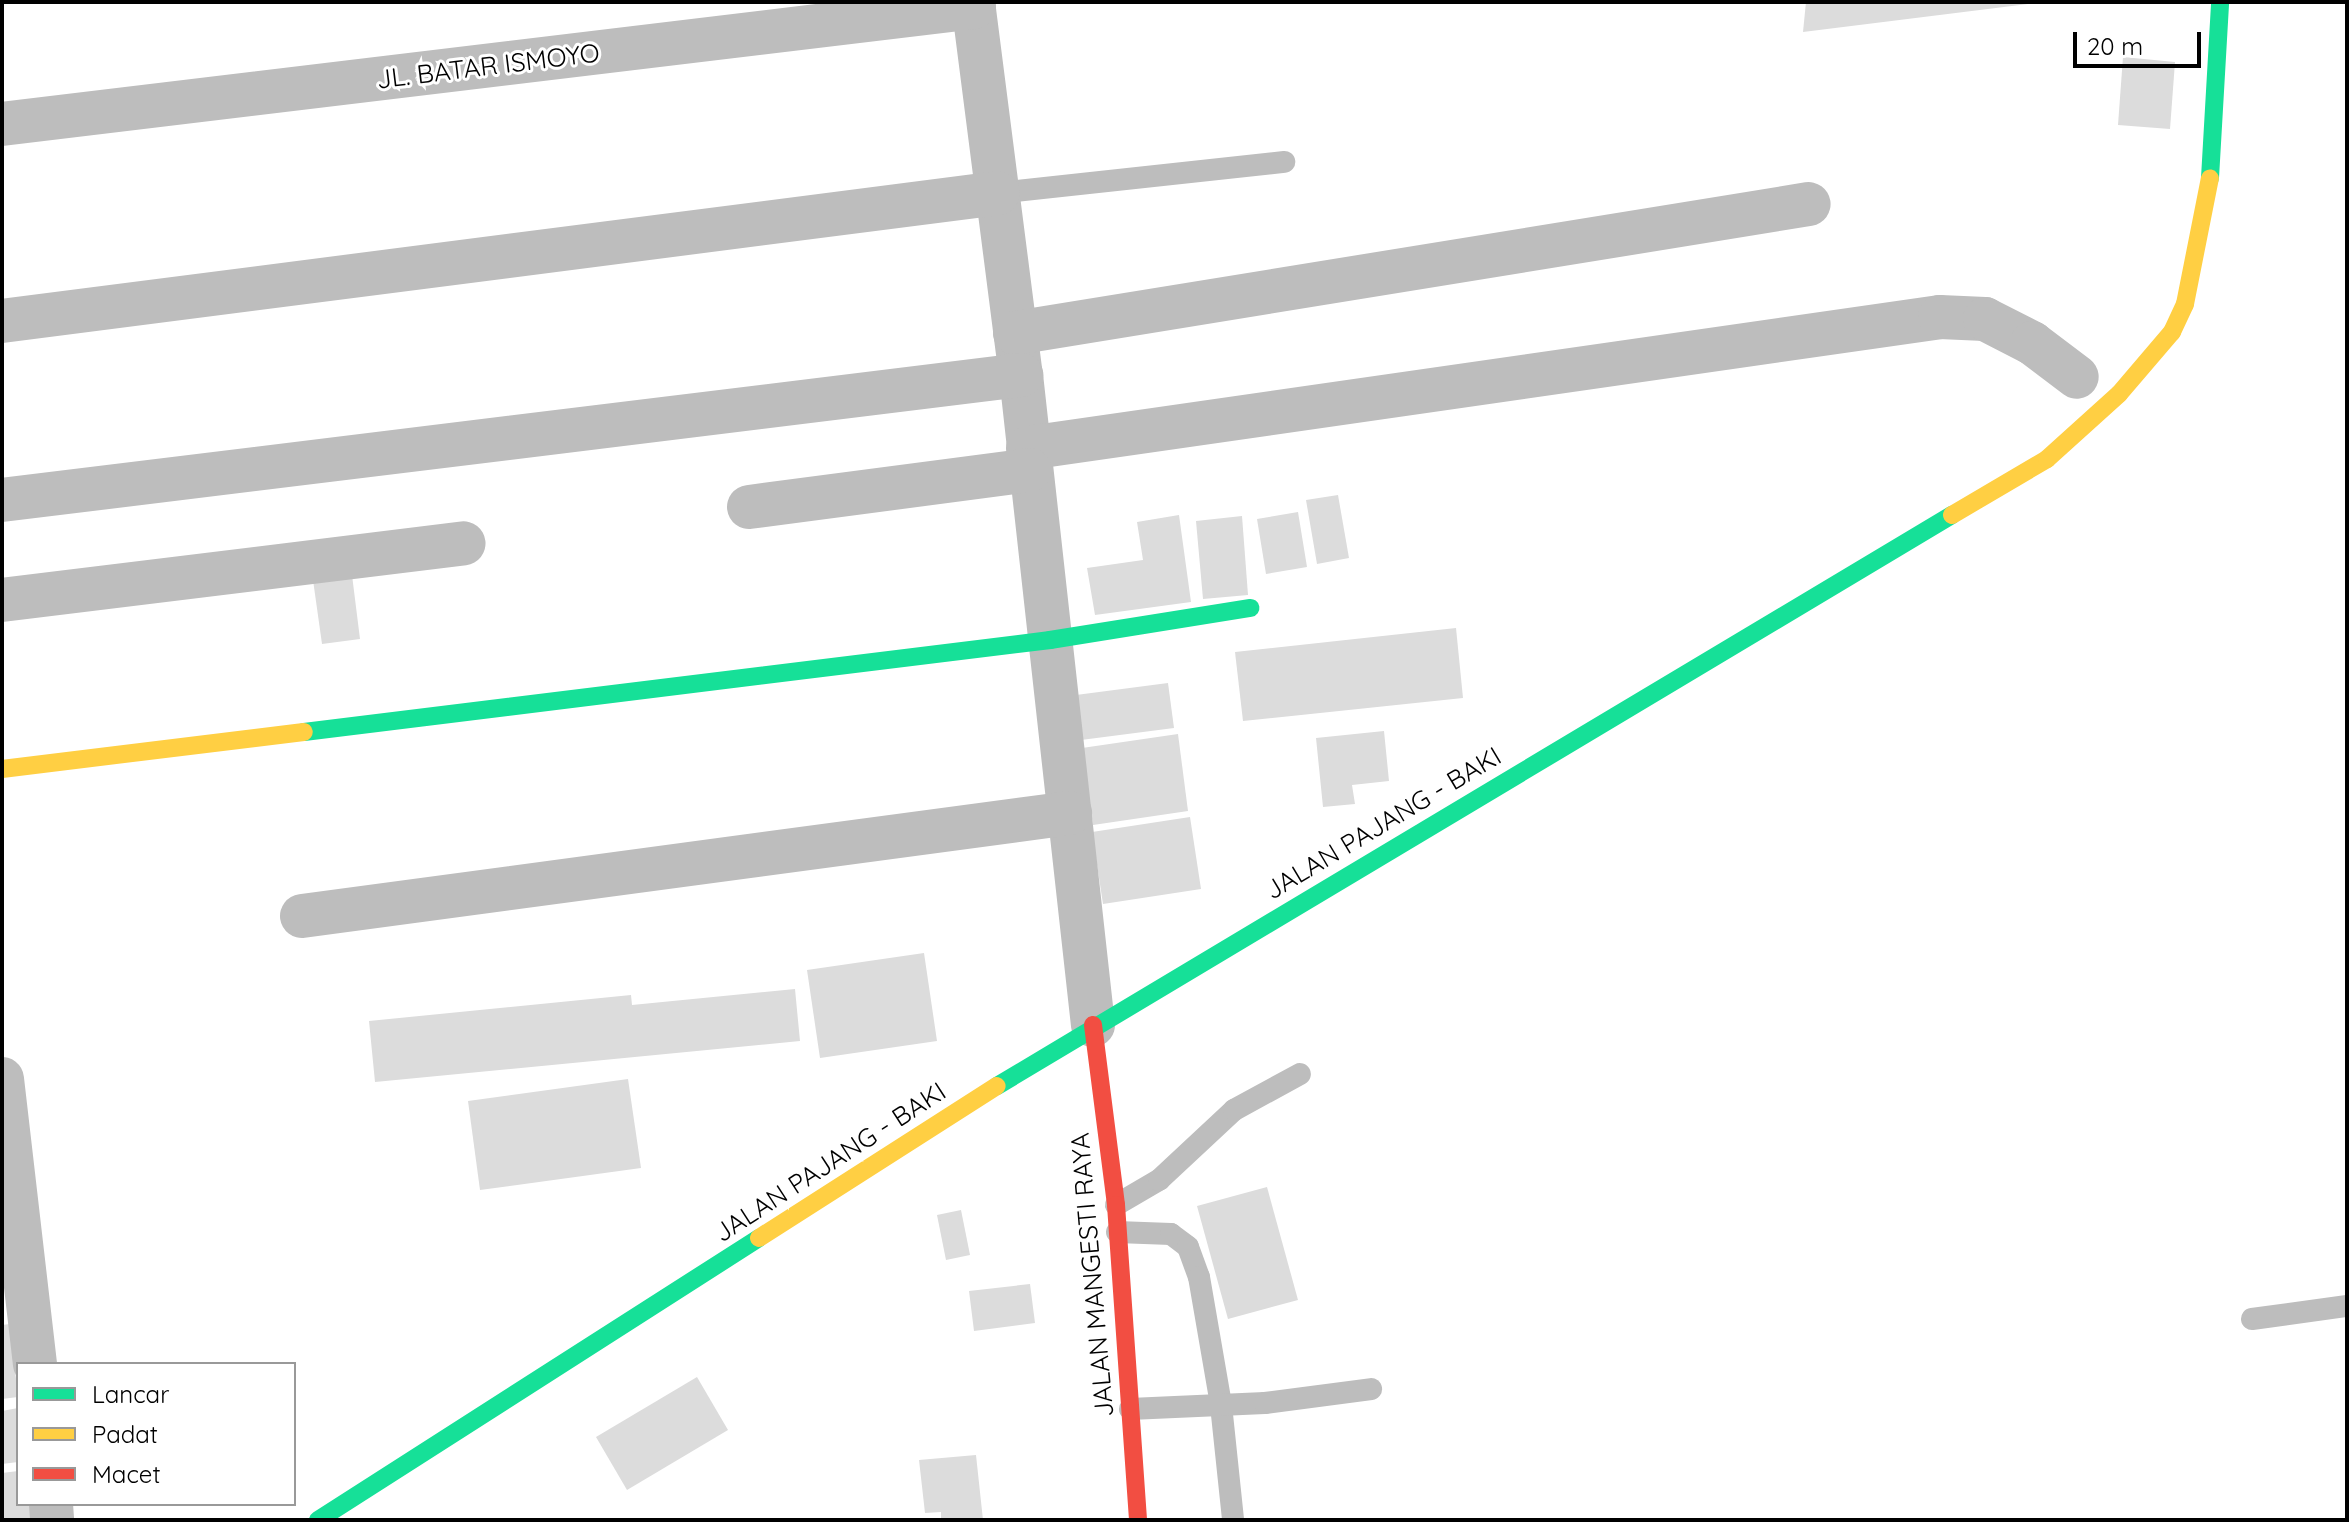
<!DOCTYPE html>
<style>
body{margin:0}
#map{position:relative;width:2349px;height:1522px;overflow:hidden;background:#fff;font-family:Quicksand,sans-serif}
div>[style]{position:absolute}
.building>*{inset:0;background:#dcdcdc}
.lane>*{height:22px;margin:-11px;padding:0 11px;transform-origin:11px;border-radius:11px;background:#bdbdbd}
.street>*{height:44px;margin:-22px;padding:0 22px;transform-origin:22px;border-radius:22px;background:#bdbdbd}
.fast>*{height:18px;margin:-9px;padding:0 9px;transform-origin:9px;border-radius:9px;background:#16e098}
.slow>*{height:18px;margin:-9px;padding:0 9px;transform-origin:9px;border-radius:9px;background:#ffcf43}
.jam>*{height:18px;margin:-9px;padding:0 9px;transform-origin:9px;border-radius:9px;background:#f24e42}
span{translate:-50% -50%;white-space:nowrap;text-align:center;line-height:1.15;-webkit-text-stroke:6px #fff;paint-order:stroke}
.street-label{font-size:26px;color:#000}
.frame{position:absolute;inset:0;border:4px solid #000;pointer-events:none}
.legend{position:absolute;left:16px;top:1362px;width:280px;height:144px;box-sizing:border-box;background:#fff;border:2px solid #999;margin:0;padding:10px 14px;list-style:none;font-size:24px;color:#000}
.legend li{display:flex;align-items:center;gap:16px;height:40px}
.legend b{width:40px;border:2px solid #999}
.scale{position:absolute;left:2073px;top:32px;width:128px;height:36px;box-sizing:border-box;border:4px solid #000;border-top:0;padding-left:10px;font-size:24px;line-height:28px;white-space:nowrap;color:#000;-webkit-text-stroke:6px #fff;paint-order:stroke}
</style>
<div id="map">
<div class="building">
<div style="clip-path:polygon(1806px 2px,2028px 2px,2028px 4px,1803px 32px)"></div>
<div style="clip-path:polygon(2123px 57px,2175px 62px,2170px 129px,2118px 125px)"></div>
<div style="clip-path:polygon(1338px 495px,1349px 558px,1317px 564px,1306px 500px)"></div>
<div style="clip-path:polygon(1298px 512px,1307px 567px,1266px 574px,1257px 519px)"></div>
<div style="clip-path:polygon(1179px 515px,1191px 602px,1095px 615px,1087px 568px,1143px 560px,1137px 522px)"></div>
<div style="clip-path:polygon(1242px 516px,1248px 595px,1203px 599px,1196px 521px)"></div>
<div style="clip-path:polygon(352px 575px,360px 639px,322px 644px,313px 580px)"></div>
<div style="clip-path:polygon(1456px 628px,1463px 698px,1243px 721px,1235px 652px)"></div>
<div style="clip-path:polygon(1168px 683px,1174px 728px,1081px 740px,1076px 695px)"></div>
<div style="clip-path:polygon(1384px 731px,1389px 781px,1352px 785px,1355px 804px,1323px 807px,1316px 738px)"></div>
<div style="clip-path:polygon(1178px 734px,1188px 811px,1093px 825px,1082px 748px)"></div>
<div style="clip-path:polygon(1190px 817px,1201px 889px,1103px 904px,1092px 832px)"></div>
<div style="clip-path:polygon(924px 953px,937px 1041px,820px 1058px,807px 970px)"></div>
<div style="clip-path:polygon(795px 989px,800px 1041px,375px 1082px,369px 1021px,631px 995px,632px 1005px)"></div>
<div style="clip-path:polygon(628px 1079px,641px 1168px,480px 1190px,468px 1101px)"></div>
<div style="clip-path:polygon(1267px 1187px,1298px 1300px,1228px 1319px,1197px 1206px)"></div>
<div style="clip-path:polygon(961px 1210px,970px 1255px,946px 1260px,937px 1215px)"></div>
<div style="clip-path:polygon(1030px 1284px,1035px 1323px,974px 1331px,969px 1291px)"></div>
<div style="clip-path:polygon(10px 1324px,18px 1397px,2px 1399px,2px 1325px)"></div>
<div style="clip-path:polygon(697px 1377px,728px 1430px,627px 1490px,596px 1437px)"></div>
<div style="clip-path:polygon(18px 1408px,18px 1462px,2px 1464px,2px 1411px)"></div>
<div style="clip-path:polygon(976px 1455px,983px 1520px,941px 1520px,941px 1512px,925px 1513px,919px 1460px)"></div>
<div style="clip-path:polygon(18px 1471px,18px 1504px,40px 1504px,41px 1520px,2px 1520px,2px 1473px)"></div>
</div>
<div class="lane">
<div style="left:998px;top:193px;width:288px;rotate:-6.2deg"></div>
<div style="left:1116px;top:1205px;width:50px;rotate:-30.2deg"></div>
<div style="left:1159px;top:1180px;width:103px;rotate:-43deg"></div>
<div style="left:1234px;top:1110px;width:75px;rotate:-28.6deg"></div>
<div style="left:1117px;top:1232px;width:54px;rotate:2.1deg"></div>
<div style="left:1171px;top:1234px;width:21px;rotate:37deg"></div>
<div style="left:1188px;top:1247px;width:32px;rotate:70deg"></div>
<div style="left:1199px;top:1277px;width:130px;rotate:80.2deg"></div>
<div style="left:1221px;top:1405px;width:116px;rotate:84deg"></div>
<div style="left:2252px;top:1319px;width:96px;rotate:-7.8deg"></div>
<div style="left:1130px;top:1409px;width:135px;rotate:-2.5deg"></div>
<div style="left:1265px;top:1403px;width:107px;rotate:-7.5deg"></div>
</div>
<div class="street">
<div style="left:973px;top:2px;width:376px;rotate:82.7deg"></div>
<div style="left:1021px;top:375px;width:654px;rotate:83.68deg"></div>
<div style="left:2px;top:124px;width:979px;rotate:-6.86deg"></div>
<div style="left:2px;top:321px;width:1004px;rotate:-7.32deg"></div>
<div style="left:1015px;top:333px;width:804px;rotate:-9.23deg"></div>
<div style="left:1028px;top:448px;width:921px;rotate:-8.17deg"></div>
<div style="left:1940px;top:317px;width:45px;rotate:2.5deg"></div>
<div style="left:1985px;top:319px;width:53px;rotate:27.1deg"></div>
<div style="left:2032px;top:343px;width:56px;rotate:37.1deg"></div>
<div style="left:2px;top:500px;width:1027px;rotate:-6.99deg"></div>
<div style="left:749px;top:507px;width:283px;rotate:-7.5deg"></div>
<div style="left:2px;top:600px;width:465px;rotate:-7deg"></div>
<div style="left:302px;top:916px;width:775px;rotate:-7.64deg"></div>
<div style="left:2px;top:1079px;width:287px;rotate:83.4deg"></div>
<div style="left:51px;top:1504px;width:16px;rotate:86deg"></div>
</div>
<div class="fast">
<div style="left:2210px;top:178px;width:176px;rotate:-86.7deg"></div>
<div style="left:304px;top:732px;width:752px;rotate:-7.03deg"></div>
<div style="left:1050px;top:640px;width:203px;rotate:-9.1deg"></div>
<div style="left:997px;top:1086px;width:1113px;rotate:-30.88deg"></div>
<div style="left:318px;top:1520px;width:523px;rotate:-32.6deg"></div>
</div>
<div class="slow">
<div style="left:1952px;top:515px;width:110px;rotate:-30.5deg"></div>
<div style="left:2047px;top:459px;width:97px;rotate:-42.1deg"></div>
<div style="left:2119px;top:394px;width:82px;rotate:-49.5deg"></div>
<div style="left:2172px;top:332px;width:31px;rotate:-65deg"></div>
<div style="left:2185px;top:304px;width:128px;rotate:-78.8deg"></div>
<div style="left:2px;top:769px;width:304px;rotate:-7deg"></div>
<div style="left:759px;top:1238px;width:282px;rotate:-32.6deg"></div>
</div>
<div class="jam">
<div style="left:1093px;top:1025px;width:181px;rotate:82.7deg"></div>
<div style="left:1116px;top:1205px;width:316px;rotate:86deg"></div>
</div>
<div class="street-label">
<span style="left:488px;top:66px;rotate:-7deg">JL. BATAR ISMOYO</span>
<span style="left:1383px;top:823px;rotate:-31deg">JALAN PAJANG - BAKI</span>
<span style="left:830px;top:1162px;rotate:-33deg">JALAN PAJANG - BAKI</span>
<span style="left:1092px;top:1275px;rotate:-95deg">JALAN MANGESTI RAYA</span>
</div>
<div class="frame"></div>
<ul class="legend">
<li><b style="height:10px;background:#16e098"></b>Lancar</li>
<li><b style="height:10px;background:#ffcf43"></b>Padat</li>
<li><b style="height:10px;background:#f24e42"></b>Macet</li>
</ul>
<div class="scale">20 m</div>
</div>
